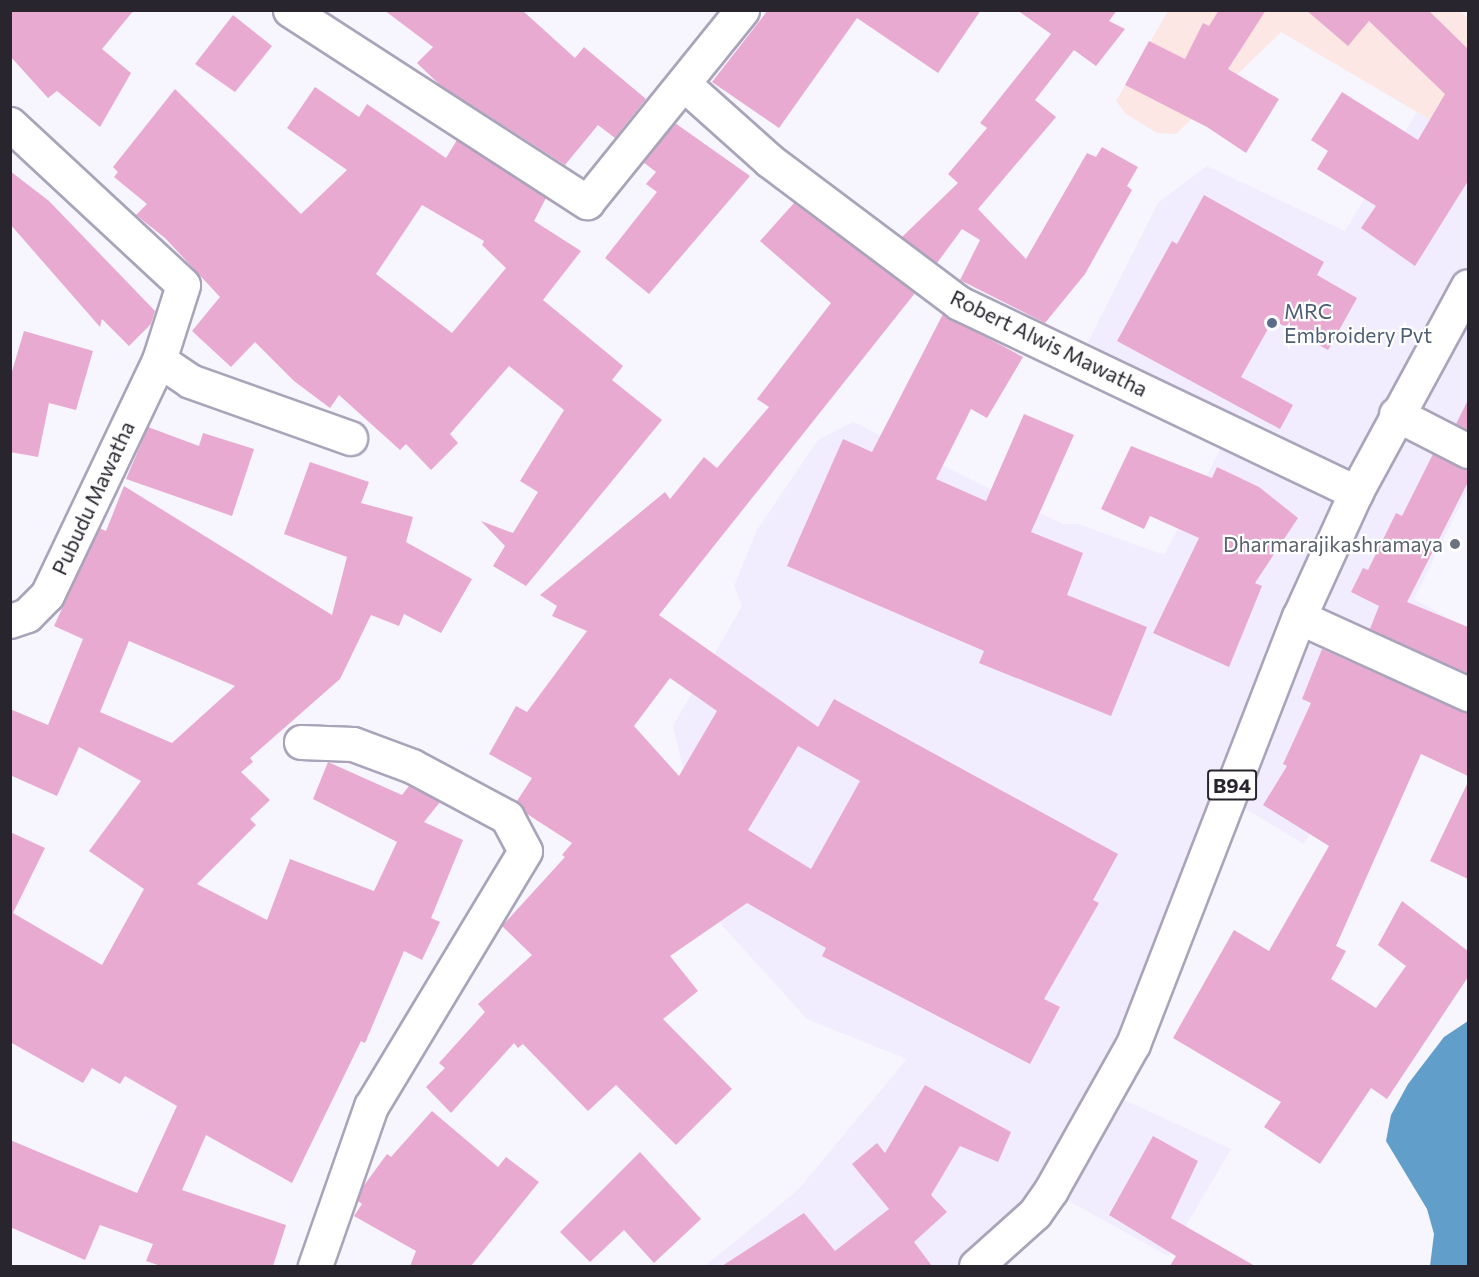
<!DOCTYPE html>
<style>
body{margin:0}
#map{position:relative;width:1479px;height:1277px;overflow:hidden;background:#f7f5fe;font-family:Commissioner,sans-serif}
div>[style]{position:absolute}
.built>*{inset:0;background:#f1ecfe}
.industrial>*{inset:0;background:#fce7e4}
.water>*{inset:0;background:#629eca}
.building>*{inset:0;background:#e9aad1}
.roads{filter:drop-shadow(2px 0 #aaa4ba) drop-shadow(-2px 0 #aaa4ba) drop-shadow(0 2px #aaa4ba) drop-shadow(0 -2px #aaa4ba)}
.minor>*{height:33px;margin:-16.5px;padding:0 16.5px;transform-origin:16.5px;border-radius:16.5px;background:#fff}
.major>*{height:33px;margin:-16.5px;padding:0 16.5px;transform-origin:16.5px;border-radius:16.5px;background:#fff}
.dots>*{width:16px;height:16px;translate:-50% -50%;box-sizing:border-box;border:3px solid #fff;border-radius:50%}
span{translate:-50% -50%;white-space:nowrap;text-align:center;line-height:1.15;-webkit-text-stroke:4.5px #fff;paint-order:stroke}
.shield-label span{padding:2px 4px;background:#fff;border:2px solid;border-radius:4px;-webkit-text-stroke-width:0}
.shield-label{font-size:20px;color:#28252e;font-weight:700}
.service-label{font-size:21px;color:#4e5e75}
.left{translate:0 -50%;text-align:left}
.street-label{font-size:21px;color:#28252e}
.worship-label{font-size:21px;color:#5b616d}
.right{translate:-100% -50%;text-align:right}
.frame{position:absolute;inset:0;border:12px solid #28252e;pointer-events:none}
</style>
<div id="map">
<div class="built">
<div style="clip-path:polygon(1417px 112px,1468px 142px,1468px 489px,1414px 599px,1453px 621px,1428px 676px,1403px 665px,1304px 844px,1228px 798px,1109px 1093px,1231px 1149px,1168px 1256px,1051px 1191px,976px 1266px,705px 1266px,798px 1190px,907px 1059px,807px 1019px,721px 924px,673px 726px,742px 606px,734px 586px,757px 530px,818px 440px,853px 422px,1063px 524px,1078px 524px,1164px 555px,1230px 432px,1079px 360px,1158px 203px,1207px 166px,1345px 231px)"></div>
</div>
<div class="industrial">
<div style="clip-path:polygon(1460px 10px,1468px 19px,1468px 142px,1281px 32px,1176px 134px,1157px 133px,1126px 114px,1116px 101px,1168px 11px)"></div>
</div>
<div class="water">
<div style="clip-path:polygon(1468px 1021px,1468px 1266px,1430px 1266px,1434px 1234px,1427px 1209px,1386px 1141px,1391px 1115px,1408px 1084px,1444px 1037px)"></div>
</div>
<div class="building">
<div style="clip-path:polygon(10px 10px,134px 10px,102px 49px,131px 73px,100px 127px,57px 91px,48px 98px,10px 56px)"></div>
<div style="clip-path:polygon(384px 10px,523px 11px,575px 58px,584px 47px,646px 99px,615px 138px,598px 125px,565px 165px,440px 85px,417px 63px,433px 47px)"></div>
<div style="clip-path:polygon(768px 10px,981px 10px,938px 73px,857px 18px,779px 128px,712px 82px)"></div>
<div style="clip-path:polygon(1017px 10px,1117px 10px,1109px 21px,1125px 29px,1096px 66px,1074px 50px,1035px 100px,1056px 117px,978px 209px,1026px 259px,1087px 153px,1096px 157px,1102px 147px,1138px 167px,1127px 186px,1132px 190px,1085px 274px,1045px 323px,960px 280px,980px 240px,962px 229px,937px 263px,902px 237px,958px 183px,948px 174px,987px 128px,980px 123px,1051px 34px)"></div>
<div style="clip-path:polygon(1219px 10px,1266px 10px,1228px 69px,1279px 99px,1246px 153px,1207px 127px,1125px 85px,1149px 41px,1185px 59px,1203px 23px,1209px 26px)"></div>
<div style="clip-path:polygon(1306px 10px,1428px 10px,1468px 49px,1468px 181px,1415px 266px,1361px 228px,1376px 206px,1317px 169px,1328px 151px,1311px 140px,1342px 92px,1418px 140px,1445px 94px,1369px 21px,1348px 46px)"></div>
<div style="clip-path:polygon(233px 15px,272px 46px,235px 92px,195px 64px)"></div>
<div style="clip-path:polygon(evenodd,315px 87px,359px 117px,367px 104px,446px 158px,457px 140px,546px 198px,534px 221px,581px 251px,543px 300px,623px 366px,612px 380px,662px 420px,526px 586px,493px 566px,505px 546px,481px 521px,513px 533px,538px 492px,520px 481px,564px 410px,509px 366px,450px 434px,458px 443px,431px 470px,406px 444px,400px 450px,339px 395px,330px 408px,294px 381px,255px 342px,231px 367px,192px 331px,220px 297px,165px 238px,136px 215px,147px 204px,114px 177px,118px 172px,113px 167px,175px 89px,301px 214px,347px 170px,287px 128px,315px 87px,422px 205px,484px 241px,482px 245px,506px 268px,452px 333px,376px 274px,422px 205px)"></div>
<div style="clip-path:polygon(675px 123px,750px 176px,649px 294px,605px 258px,657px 192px,646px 184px,656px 172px,643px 162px)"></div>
<div style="clip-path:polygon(10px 171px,49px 201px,155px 311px,151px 324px,129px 346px,102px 319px,100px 327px,10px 224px)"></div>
<div style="clip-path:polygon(1204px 195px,1324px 262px,1317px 275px,1357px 298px,1328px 350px,1273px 320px,1241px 377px,1293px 405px,1280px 429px,1117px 341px,1172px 241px,1177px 244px)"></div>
<div style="clip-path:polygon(evenodd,794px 203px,915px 293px,659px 615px,818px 727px,834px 699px,1118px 854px,1093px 900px,1099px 903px,1044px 999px,1060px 1007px,1030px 1064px,822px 956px,826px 948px,747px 903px,670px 956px,698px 991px,663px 1019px,732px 1089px,676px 1145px,616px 1085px,588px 1111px,523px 1044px,518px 1048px,514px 1043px,451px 1113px,426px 1087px,445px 1068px,439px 1063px,485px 1012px,478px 1004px,532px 955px,502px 926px,565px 857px,562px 855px,572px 843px,527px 814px,517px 801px,532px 778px,489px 754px,516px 706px,527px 712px,587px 631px,552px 616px,557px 606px,540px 595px,665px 492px,670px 499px,704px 457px,717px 468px,769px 407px,757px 399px,831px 303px,760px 241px,794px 203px,670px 678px,717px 711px,679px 776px,634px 726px,670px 678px,794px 203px,798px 746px,860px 781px,811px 869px,748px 830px,798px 746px)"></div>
<div style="clip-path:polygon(943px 314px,1023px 357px,987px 418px,971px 409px,936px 479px,986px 501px,1024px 414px,1074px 435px,1031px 532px,1083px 553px,1067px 595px,1147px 627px,1111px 716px,979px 663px,984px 651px,787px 566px,843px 439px,872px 452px)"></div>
<div style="clip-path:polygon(24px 331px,93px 351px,76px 410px,49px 403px,38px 457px,10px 452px,10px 378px)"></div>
<div style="clip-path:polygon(1468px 400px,1468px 430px,1456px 424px)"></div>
<div style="clip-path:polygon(148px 427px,199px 446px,203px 433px,254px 449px,232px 516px,126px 479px)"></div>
<div style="clip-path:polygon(1131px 446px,1212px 478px,1217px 467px,1259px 487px,1298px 518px,1255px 583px,1262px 586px,1229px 667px,1153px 633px,1199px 538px,1150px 516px,1144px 529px,1101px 509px)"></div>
<div style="clip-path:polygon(1433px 454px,1468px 470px,1468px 482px,1407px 602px,1468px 627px,1468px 674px,1370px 629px,1379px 606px,1351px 592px,1363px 568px,1368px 570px,1396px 513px,1402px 516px)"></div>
<div style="clip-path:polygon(evenodd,310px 462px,369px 482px,361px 503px,413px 517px,406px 542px,472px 579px,441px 633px,404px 614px,399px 626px,371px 615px,340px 679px,250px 758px,253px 762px,241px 772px,270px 800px,250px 819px,256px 825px,197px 884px,267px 920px,290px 859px,374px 891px,397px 842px,313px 799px,328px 762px,402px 795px,409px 786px,440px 802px,424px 822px,463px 840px,431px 918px,440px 922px,422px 960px,404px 951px,365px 1043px,361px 1041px,292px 1183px,206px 1135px,182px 1190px,286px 1225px,273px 1266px,161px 1266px,146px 1261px,153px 1244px,100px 1225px,85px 1260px,10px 1227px,10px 1140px,137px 1193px,177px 1106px,125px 1076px,120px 1084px,92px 1068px,83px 1083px,10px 1042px,10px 832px,45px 848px,13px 913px,102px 965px,144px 889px,89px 851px,141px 781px,79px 747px,57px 796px,10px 775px,10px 709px,48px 725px,83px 639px,54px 626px,99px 528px,106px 531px,124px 486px,332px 615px,347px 557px,284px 534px,310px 462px,129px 641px,235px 686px,172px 743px,100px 712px,129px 641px)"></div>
<div style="clip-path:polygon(1322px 649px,1468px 713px,1468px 776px,1421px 754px,1336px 946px,1346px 951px,1331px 979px,1376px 1008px,1406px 966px,1378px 945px,1402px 901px,1468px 951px,1468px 977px,1387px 1099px,1371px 1088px,1320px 1164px,1264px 1127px,1281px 1102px,1173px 1038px,1234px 930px,1269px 951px,1329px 846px,1263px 805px,1287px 766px,1283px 764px,1311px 703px,1302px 699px)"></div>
<div style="clip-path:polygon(1468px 782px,1468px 879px,1430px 861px)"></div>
<div style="clip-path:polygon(925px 1085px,1011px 1132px,998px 1162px,960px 1146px,931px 1195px,947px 1212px,914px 1242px,932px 1266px,722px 1266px,804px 1213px,835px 1251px,889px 1209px,852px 1164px,877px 1143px,885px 1153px)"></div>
<div style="clip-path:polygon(432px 1111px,498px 1167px,506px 1157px,539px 1182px,471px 1266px,410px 1266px,416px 1251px,354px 1216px,362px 1204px,358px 1201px,362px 1188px,387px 1154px,391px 1157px)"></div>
<div style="clip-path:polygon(1153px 1136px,1198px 1161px,1171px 1218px,1255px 1266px,1170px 1266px,1176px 1256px,1109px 1215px)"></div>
<div style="clip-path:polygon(640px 1152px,701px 1219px,654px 1263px,624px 1230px,590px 1262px,560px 1232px)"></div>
</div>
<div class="roads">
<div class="minor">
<div style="left:290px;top:10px;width:354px;rotate:32.9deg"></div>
<div style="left:587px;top:202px;width:247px;rotate:-51.1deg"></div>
<div style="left:685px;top:85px;width:114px;rotate:41.8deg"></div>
<div style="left:770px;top:161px;width:236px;rotate:36.9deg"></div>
<div style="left:959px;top:303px;width:440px;rotate:25.5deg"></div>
<div style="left:10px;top:124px;width:236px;rotate:42.9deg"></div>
<div style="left:183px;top:285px;width:79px;rotate:107.7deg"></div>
<div style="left:159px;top:360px;width:37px;rotate:34deg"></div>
<div style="left:190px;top:381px;width:170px;rotate:19.6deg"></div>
<div style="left:1396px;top:414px;width:81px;rotate:27.2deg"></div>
<div style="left:1299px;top:617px;width:186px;rotate:24.5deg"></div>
<div style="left:10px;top:621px;width:18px;rotate:-19deg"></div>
<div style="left:27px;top:615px;width:28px;rotate:-45deg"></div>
<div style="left:47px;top:595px;width:260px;rotate:-64.5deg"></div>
<div style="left:301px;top:742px;width:52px;rotate:2.2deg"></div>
<div style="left:353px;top:744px;width:63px;rotate:20.4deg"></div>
<div style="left:412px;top:766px;width:108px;rotate:28.2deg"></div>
<div style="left:507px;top:817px;width:38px;rotate:62deg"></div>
<div style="left:525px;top:851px;width:298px;rotate:121.1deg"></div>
<div style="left:371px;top:1106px;width:170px;rotate:109.3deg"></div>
</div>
<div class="major">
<div style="left:976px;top:1266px;width:79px;rotate:-41.9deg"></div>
<div style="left:1035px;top:1213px;width:28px;rotate:-55deg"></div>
<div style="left:1051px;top:1190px;width:167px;rotate:-60.7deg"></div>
<div style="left:1133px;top:1044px;width:458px;rotate:-68.8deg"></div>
<div style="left:1299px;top:617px;width:137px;rotate:-65.5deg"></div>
<div style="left:1356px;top:492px;width:234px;rotate:-61.5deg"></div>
</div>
</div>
<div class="dots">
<div style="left:1272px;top:323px;background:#5c6f8a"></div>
<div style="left:1455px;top:544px;background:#6b7280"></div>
</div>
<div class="shield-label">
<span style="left:1232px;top:785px">B94</span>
</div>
<div class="service-label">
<span class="left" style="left:1284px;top:323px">MRC<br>Embroidery Pvt</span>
</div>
<div class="street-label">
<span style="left:1049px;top:343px;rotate:26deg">Robert Alwis Mawatha</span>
<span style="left:93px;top:498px;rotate:-65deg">Pubudu Mawatha</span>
</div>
<div class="worship-label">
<span class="right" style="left:1443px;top:544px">Dharmarajikashramaya</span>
</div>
<div class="frame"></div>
</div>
